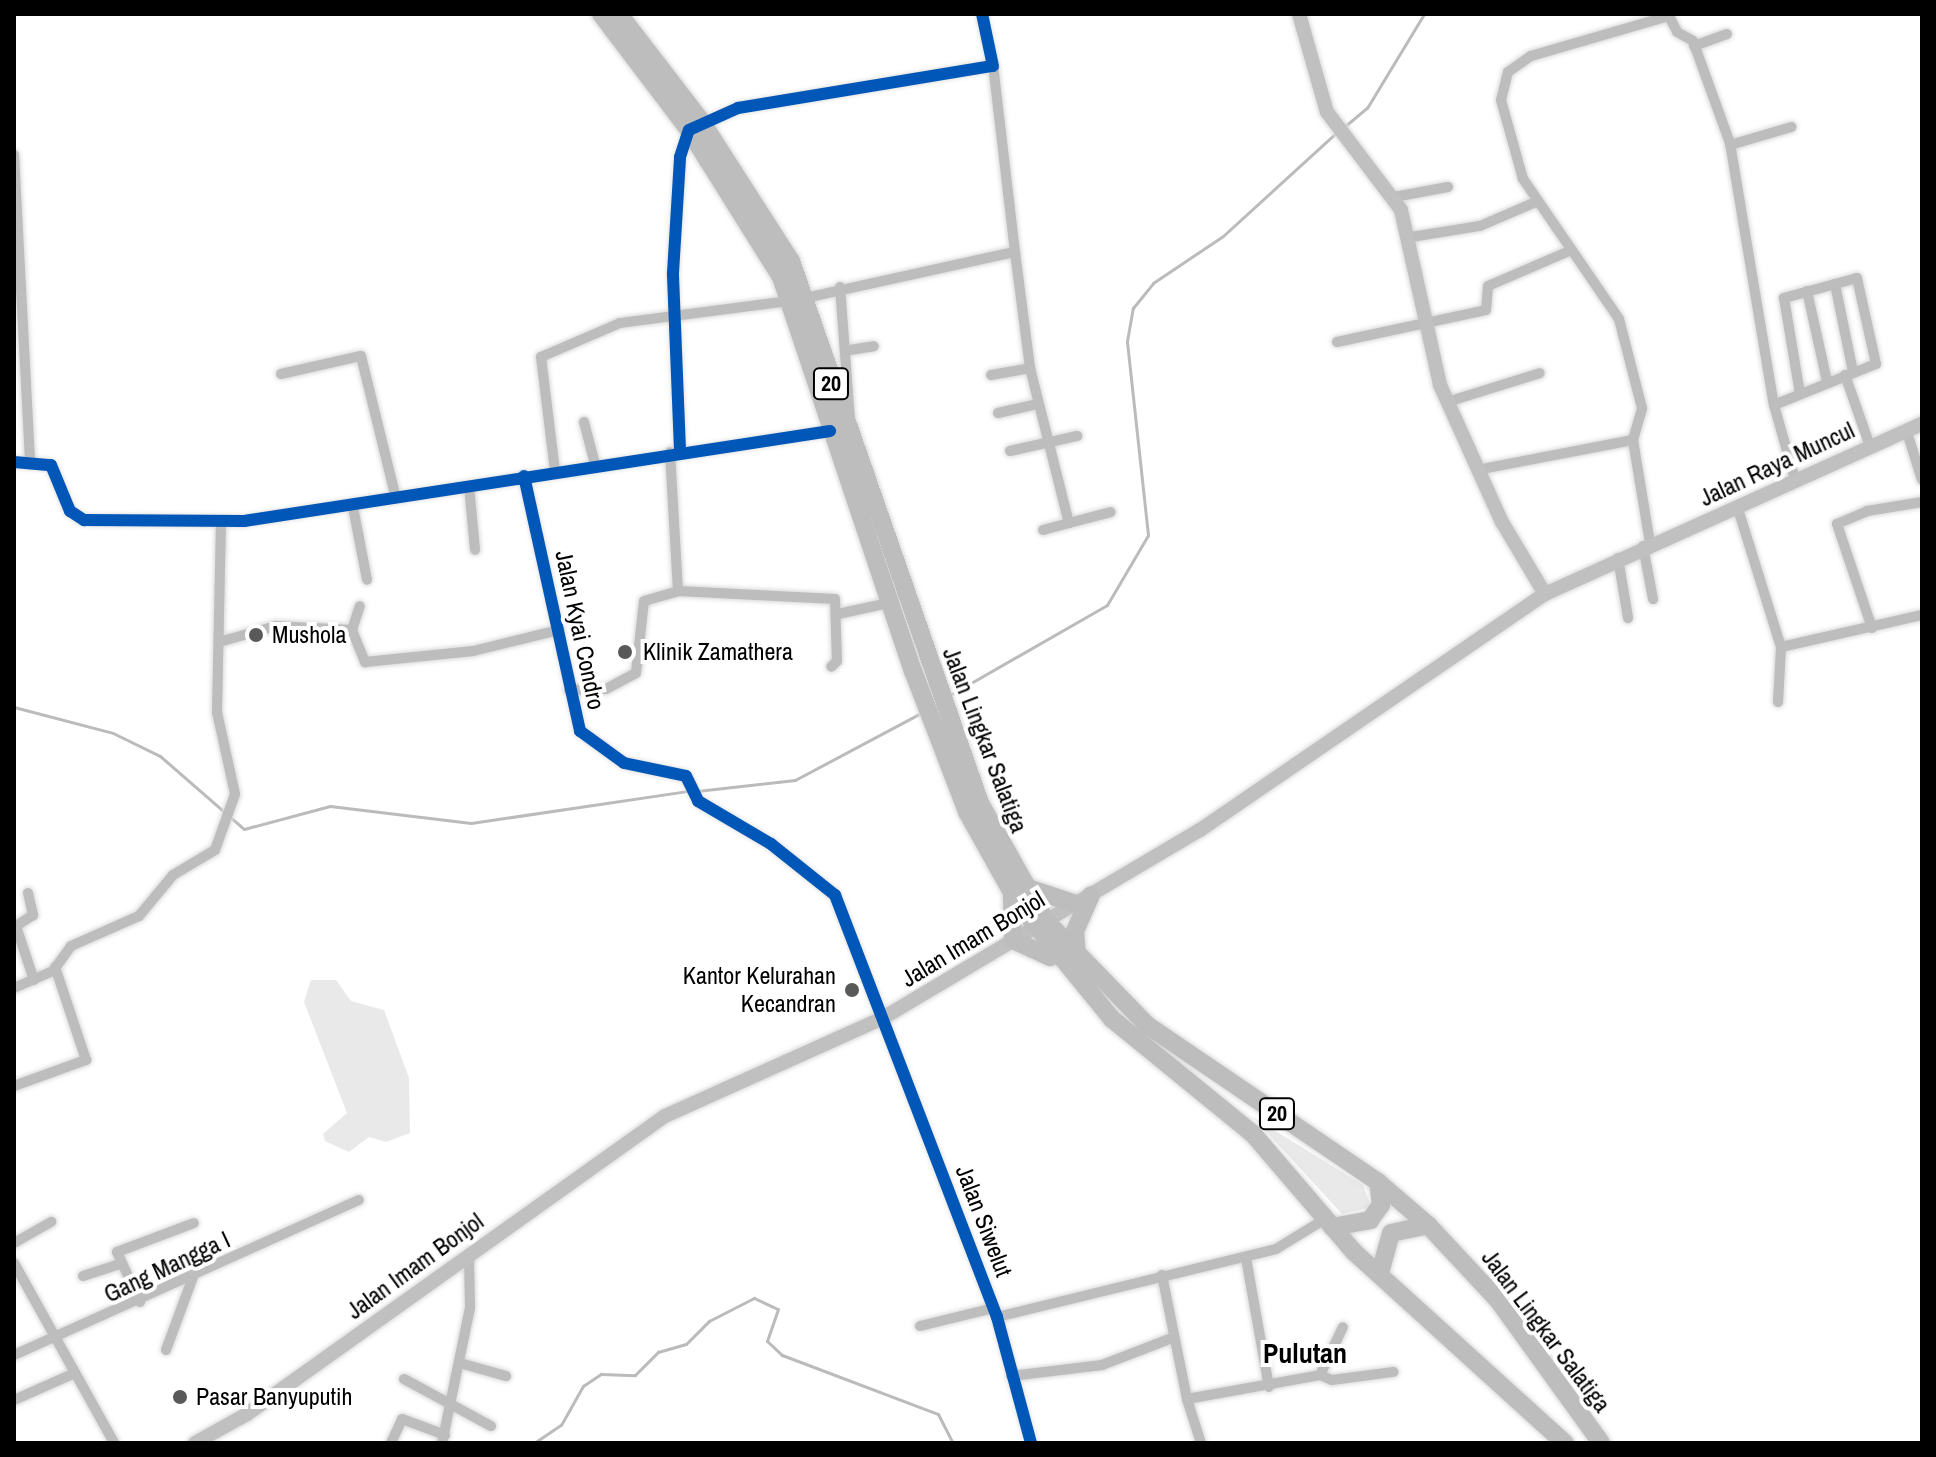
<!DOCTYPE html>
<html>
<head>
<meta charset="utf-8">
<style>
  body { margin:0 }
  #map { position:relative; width:1936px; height:1457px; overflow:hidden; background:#fff; font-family:"Archivo Narrow",sans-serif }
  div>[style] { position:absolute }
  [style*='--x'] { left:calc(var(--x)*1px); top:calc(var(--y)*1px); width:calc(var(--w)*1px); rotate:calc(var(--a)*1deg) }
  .green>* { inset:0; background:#e9e9e9 }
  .stream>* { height:3px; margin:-1.5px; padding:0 1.5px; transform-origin:1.5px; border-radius:1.5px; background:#bbb }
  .roads { filter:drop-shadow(0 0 2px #dbdbdb) drop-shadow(0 0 2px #dbdbdb) }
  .street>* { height:10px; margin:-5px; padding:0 5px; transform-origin:5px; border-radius:5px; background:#bdbdbd }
  .secondary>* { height:14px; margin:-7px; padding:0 7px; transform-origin:7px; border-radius:7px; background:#c0c0c0 }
  .highway>* { height:18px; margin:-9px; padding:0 9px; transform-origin:9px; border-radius:9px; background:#bdbdbd }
  .cycleway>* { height:12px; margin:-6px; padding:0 6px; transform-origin:6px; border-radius:6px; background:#0057b8 }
  .dots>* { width:22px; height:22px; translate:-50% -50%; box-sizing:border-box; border:4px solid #fff; border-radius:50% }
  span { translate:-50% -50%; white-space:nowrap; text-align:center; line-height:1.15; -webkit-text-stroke:8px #fff; paint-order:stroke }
  .shield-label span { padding:2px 6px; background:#fff; border:2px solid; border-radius:6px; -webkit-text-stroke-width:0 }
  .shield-label { font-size:22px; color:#000; font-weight:700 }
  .street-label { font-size:24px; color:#000 }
  .poi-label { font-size:24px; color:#000 }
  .left { translate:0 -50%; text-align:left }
  .right { translate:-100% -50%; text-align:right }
  .quarter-label { font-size:28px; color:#000; font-weight:700 }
  .frame { position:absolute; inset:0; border:16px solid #000; pointer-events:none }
</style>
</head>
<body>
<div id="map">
  <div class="green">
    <i style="clip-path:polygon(311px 980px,336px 980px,351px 1001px,384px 1010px,409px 1078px,410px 1133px,386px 1142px,369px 1137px,349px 1152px,325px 1141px,323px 1134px,347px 1113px,304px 1002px)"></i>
    <i style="clip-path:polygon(1253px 1117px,1363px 1185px,1371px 1207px,1342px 1214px)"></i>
  </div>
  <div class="stream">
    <i style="--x:1344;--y:127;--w:30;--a:-40"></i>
    <i style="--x:1367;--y:108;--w:110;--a:-58.8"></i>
    <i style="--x:950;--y:695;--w:181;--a:-29.8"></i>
    <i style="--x:1107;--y:605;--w:81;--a:-59.6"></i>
    <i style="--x:1148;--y:535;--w:195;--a:-96.2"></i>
    <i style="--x:1127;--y:341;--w:34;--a:-80"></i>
    <i style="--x:1133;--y:308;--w:32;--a:-51"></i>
    <i style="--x:1153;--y:283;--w:84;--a:-33.9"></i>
    <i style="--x:1223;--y:236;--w:156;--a:-42.4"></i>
    <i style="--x:14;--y:707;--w:102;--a:14.7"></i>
    <i style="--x:113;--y:733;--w:52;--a:26.1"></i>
    <i style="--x:160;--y:756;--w:111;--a:41"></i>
    <i style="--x:244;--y:829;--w:89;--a:-15"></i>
    <i style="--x:330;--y:806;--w:142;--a:6.9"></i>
    <i style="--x:471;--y:823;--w:220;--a:-8.4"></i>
    <i style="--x:697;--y:791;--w:99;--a:-6.4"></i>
    <i style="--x:795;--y:780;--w:145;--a:-28"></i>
    <i style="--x:534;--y:1443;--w:32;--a:-34"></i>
    <i style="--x:561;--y:1425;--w:45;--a:-60.6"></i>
    <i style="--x:583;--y:1386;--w:22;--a:-34"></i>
    <i style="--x:601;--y:1374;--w:34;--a:2"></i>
    <i style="--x:635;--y:1375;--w:33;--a:-45"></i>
    <i style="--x:658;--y:1352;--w:29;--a:-16"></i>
    <i style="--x:686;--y:1344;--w:33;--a:-45"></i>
    <i style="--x:709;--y:1321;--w:51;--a:-27.1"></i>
    <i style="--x:754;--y:1298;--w:26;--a:25"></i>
    <i style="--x:778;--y:1309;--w:34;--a:109"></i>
    <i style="--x:767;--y:1341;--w:21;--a:43"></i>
    <i style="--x:782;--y:1355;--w:167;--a:20.7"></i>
    <i style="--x:938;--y:1414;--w:33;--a:63"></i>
  </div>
  <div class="roads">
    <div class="street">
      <i style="--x:1668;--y:14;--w:20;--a:63"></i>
      <i style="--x:1677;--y:32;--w:18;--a:29"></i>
      <i style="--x:1693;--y:41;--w:109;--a:70.1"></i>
      <i style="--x:1730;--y:143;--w:266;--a:80.5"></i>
      <i style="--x:1774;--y:405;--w:77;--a:74.2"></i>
      <i style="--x:1694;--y:46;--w:35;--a:-20"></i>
      <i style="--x:1730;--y:145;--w:64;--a:-16.4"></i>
      <i style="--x:14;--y:155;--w:305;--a:87"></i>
      <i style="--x:1394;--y:197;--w:55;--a:-10.5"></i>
      <i style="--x:1411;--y:237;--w:70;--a:-9.1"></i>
      <i style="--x:1480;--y:226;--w:61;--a:-23.2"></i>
      <i style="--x:1015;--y:252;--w:117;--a:82.6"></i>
      <i style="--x:1030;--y:368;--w:160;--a:75.9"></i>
      <i style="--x:1069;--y:523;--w:43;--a:-14.7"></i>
      <i style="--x:1835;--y:284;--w:90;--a:78.4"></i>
      <i style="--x:840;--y:287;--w:133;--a:85.7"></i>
      <i style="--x:1807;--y:291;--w:92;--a:77.5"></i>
      <i style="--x:805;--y:298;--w:215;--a:-12.4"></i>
      <i style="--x:1015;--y:252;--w:187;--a:-96.7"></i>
      <i style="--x:1337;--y:342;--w:152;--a:-12.1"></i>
      <i style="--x:1486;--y:310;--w:24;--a:-85"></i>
      <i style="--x:1488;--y:286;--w:86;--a:-23.3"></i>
      <i style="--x:850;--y:350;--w:24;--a:-9"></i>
      <i style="--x:281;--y:374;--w:82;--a:-12.7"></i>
      <i style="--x:361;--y:356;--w:146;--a:76.2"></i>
      <i style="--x:991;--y:375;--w:40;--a:-10"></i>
      <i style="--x:1845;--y:375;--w:75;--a:70.6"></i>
      <i style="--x:1447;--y:402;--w:97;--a:-17.3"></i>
      <i style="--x:1774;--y:405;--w:110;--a:-21.9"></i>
      <i style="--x:1876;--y:364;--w:88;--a:-102.5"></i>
      <i style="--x:1857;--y:278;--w:76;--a:164.7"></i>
      <i style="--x:1784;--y:298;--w:97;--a:80.5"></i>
      <i style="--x:998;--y:413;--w:41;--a:-12.7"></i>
      <i style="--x:584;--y:422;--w:43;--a:75.3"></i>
      <i style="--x:1906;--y:429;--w:53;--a:72.6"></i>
      <i style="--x:680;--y:450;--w:177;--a:-92.3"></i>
      <i style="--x:673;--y:273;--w:116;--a:-86.5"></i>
      <i style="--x:680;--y:157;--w:28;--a:-72"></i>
      <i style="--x:689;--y:130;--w:54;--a:-24.2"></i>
      <i style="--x:738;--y:108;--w:258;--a:-9.4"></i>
      <i style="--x:993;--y:66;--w:53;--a:-101.9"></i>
      <i style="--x:1010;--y:451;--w:69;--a:-12.6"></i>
      <i style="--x:14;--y:462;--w:37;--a:5"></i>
      <i style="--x:51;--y:465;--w:50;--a:67.6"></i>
      <i style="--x:70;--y:511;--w:17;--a:33"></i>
      <i style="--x:84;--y:520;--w:160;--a:0.4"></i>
      <i style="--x:244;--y:521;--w:593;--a:-8.73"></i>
      <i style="--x:1477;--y:470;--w:159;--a:-10.9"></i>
      <i style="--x:555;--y:471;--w:115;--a:-97"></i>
      <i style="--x:541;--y:357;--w:86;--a:-23.3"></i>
      <i style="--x:620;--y:323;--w:171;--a:-7.4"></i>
      <i style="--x:524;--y:476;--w:261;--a:77.6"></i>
      <i style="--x:580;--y:731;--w:54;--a:36"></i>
      <i style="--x:624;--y:763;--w:63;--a:11.8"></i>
      <i style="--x:686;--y:776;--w:28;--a:64"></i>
      <i style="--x:698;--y:801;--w:85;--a:30.5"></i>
      <i style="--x:771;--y:844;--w:82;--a:38.6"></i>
      <i style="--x:835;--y:895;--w:452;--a:69"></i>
      <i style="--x:997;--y:1317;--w:131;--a:74.9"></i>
      <i style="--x:469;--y:486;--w:64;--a:84.6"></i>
      <i style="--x:353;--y:507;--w:74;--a:79.1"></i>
      <i style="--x:1738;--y:509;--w:145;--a:72.7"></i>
      <i style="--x:1781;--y:647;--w:55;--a:93.1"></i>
      <i style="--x:1043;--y:530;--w:27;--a:-15"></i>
      <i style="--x:1650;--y:543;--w:104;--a:-99.4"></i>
      <i style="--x:1633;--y:440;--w:33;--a:-74"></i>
      <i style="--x:1642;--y:408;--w:92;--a:-104.5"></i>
      <i style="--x:1619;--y:319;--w:170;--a:-124.4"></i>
      <i style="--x:1523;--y:179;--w:82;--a:-105.6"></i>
      <i style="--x:1501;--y:100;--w:29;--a:-76"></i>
      <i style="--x:1508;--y:72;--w:28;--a:-35"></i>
      <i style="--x:1531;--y:56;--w:144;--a:-16.2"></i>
      <i style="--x:1643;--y:546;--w:54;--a:79.3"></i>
      <i style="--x:1618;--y:558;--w:61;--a:80.5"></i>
      <i style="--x:678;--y:591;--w:157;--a:2.9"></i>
      <i style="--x:835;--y:599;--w:62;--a:88.2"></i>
      <i style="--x:837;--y:661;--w:8;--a:135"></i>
      <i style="--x:838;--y:614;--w:51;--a:-12.4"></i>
      <i style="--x:1872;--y:628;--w:110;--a:-108.6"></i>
      <i style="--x:1837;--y:524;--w:33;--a:-23"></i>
      <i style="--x:1867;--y:511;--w:56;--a:-9.3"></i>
      <i style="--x:352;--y:630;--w:25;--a:-72"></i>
      <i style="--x:219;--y:642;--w:59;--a:-15.7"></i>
      <i style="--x:276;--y:626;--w:76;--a:3"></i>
      <i style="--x:352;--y:630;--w:35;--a:68"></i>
      <i style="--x:365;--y:662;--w:109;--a:-5.8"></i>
      <i style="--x:473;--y:651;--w:89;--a:-13.7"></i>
      <i style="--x:1781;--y:647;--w:145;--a:-12.8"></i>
      <i style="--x:569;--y:690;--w:37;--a:-2"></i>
      <i style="--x:606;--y:689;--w:34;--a:-28"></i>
      <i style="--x:636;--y:673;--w:72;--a:-83.7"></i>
      <i style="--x:644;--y:601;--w:35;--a:-16"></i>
      <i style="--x:678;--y:591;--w:139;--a:-93.3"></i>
      <i style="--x:28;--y:893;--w:23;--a:77"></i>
      <i style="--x:33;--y:915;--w:20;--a:147"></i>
      <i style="--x:16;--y:926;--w:57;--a:71.6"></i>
      <i style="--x:14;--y:988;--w:43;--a:-23.6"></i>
      <i style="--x:53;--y:971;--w:31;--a:-54"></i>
      <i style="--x:71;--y:946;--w:74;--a:-23.8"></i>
      <i style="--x:139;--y:916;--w:53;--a:-50.3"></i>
      <i style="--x:173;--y:875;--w:49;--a:-30.8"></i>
      <i style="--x:215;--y:850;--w:59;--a:-70.3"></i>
      <i style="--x:235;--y:794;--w:84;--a:-102.4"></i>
      <i style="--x:217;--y:712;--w:190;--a:-88.8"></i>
      <i style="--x:14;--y:1086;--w:77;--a:-19.9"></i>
      <i style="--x:86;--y:1060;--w:98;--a:-108.4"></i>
      <i style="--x:14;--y:1243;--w:43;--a:-29.6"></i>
      <i style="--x:1246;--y:1258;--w:131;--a:79.9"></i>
      <i style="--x:14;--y:1263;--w:206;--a:60.9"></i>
      <i style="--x:1162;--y:1275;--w:126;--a:78.6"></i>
      <i style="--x:83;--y:1276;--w:38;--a:-18"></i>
      <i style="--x:140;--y:1302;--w:55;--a:-114.7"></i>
      <i style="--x:117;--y:1252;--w:82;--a:-20.6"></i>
      <i style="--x:997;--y:1317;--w:287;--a:-13.7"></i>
      <i style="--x:1276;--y:1249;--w:57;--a:-31.5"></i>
      <i style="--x:920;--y:1326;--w:76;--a:-13.7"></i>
      <i style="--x:166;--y:1350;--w:78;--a:-69.7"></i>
      <i style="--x:14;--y:1355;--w:378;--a:-24.2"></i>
      <i style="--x:460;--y:1363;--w:48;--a:15.8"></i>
      <i style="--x:1320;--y:1375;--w:53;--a:-64.4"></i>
      <i style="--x:1011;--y:1376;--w:92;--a:-6.9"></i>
      <i style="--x:1102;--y:1365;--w:75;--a:-21.1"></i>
      <i style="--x:404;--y:1379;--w:99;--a:28.4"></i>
      <i style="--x:14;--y:1400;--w:67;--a:-23.9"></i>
      <i style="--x:391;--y:1443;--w:26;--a:-65"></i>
      <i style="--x:402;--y:1419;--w:46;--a:20.4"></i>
      <i style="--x:442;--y:1443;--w:138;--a:-78.3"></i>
      <i style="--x:470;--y:1308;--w:54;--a:-91.1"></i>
      <i style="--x:1201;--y:1443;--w:46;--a:-107.7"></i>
      <i style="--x:1187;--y:1399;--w:135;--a:-10.2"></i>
      <i style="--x:1320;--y:1375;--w:13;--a:23"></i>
      <i style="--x:1332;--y:1380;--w:62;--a:-7.5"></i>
    </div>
    <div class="secondary">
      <i style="--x:1299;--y:14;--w:102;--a:74.1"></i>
      <i style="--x:1327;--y:112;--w:123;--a:52.9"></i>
      <i style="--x:1401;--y:210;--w:179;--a:77.4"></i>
      <i style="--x:1440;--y:385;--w:150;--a:65.7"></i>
      <i style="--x:1502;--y:522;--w:84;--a:59.2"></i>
      <i style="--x:195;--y:1443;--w:60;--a:-29.1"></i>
      <i style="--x:247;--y:1414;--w:513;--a:-35.49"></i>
      <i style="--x:665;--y:1116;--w:239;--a:-24.2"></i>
      <i style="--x:883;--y:1018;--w:190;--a:-30.8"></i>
      <i style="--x:1046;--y:921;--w:179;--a:-30.6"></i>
      <i style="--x:1200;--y:830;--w:418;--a:-34.4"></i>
      <i style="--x:1545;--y:594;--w:414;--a:-24.3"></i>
    </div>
    <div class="highway">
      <i style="--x:601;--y:14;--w:146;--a:52.8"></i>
      <i style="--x:689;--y:130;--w:173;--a:58"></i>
      <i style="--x:781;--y:277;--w:416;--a:71.5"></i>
      <i style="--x:913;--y:671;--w:151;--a:69"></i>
      <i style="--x:967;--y:812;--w:107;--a:60.8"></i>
      <i style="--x:1019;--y:905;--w:147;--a:50.8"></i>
      <i style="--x:1112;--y:1019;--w:182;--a:39.2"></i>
      <i style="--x:1253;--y:1134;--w:155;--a:49.4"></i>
      <i style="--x:1354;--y:1252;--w:285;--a:42.2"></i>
      <i style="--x:619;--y:14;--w:135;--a:52.5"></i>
      <i style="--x:701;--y:121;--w:166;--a:57.3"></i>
      <i style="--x:791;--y:261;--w:574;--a:70.78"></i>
      <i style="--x:980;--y:803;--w:135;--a:60.8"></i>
      <i style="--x:1046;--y:921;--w:145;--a:45.8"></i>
      <i style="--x:1147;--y:1025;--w:279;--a:34.2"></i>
      <i style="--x:1378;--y:1182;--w:66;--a:40.7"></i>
      <i style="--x:1428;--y:1225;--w:103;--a:47"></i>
      <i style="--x:1498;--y:1300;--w:176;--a:54.2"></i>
      <i style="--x:1025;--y:887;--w:54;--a:18.4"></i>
      <i style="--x:1012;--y:896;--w:44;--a:88.7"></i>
      <i style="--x:1013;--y:940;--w:41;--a:24.7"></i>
      <i style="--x:1077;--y:958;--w:27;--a:-94"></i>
      <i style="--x:1075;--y:931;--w:39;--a:-66"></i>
      <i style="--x:1332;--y:1227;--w:39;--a:-10"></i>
      <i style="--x:1370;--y:1220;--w:19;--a:-54"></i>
      <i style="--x:1381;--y:1205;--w:23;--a:-97"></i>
      <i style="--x:1380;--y:1273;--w:41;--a:-74.6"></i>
      <i style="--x:1391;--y:1233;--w:38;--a:-12"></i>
    </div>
  </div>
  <div class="cycleway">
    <i style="--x:680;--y:450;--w:177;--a:-92.3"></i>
    <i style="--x:673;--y:273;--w:116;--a:-86.5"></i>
    <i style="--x:680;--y:157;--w:28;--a:-72"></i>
    <i style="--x:689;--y:130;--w:54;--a:-24.2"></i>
    <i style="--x:738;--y:108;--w:258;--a:-9.4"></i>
    <i style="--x:993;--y:66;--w:53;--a:-101.9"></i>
    <i style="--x:14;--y:462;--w:37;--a:5"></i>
    <i style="--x:51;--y:465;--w:50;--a:67.6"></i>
    <i style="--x:70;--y:511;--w:17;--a:33"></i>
    <i style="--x:84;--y:520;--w:160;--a:0.4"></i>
    <i style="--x:244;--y:521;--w:593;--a:-8.73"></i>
    <i style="--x:524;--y:476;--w:261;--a:77.6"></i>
    <i style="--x:580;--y:731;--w:54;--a:36"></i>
    <i style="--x:624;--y:763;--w:63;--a:11.8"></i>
    <i style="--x:686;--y:776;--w:28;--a:64"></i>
    <i style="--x:698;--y:801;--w:85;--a:30.5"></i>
    <i style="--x:771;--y:844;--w:82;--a:38.6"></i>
    <i style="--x:835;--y:895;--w:452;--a:69"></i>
    <i style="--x:997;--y:1317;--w:131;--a:74.9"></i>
  </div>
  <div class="dots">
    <i style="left:256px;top:635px;background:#595959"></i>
    <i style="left:625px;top:652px;background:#595959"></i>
    <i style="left:852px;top:990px;background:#595959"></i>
    <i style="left:180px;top:1397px;background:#595959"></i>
  </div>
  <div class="shield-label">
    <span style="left:831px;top:384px">20</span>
    <span style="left:1277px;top:1114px">20</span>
  </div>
  <div class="street-label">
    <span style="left:1777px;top:464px;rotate:-25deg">Jalan Raya Muncul</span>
    <span style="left:580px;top:630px;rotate:78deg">Jalan Kyai Condro</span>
    <span style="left:985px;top:740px;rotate:69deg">Jalan Lingkar Salatiga</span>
    <span style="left:973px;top:939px;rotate:-31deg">Jalan Imam Bonjol</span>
    <span style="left:984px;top:1221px;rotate:69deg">Jalan Siwelut</span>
    <span style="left:415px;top:1266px;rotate:-36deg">Jalan Imam Bonjol</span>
    <span style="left:167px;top:1267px;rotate:-25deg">Gang Mangga I</span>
    <span style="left:1546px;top:1331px;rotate:53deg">Jalan Lingkar Salatiga</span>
  </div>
  <div class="poi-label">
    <span class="left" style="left:272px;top:635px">Mushola</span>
    <span class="left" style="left:643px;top:652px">Klinik Zamathera</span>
    <span class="right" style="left:836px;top:990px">Kantor Kelurahan<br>Kecandran</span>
    <span class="left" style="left:196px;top:1397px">Pasar Banyuputih</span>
  </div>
  <div class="quarter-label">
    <span style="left:1305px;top:1353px">Pulutan</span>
  </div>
  <div class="frame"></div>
</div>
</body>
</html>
